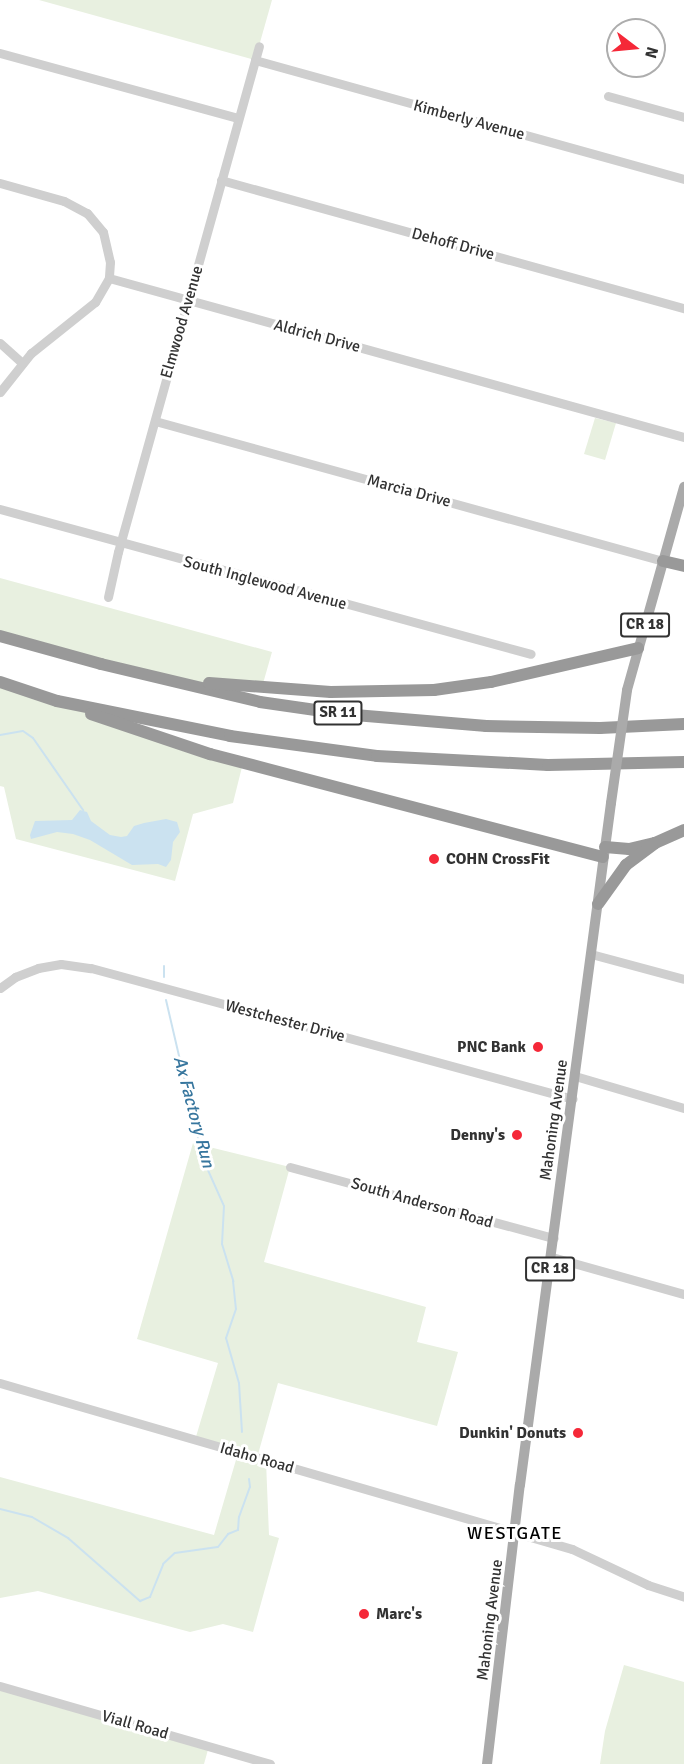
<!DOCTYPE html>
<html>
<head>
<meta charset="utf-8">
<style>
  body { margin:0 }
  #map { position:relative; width:684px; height:1764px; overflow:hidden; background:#fff; font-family:Signika,sans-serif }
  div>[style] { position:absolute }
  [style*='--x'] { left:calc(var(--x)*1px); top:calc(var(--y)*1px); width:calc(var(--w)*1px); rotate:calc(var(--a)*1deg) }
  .green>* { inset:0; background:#e8f0e0 }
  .water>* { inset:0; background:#cbe2f0 }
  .stream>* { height:2px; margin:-1px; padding:0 1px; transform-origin:1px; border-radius:1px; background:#cbe2f0 }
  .minor>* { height:9px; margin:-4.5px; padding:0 4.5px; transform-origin:4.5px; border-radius:4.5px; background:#cfcfcf }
  .major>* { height:10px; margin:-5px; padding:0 5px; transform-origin:5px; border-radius:5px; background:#aaa }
  .highway>* { height:12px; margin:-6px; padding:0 6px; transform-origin:6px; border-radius:6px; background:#999 }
  .major-bridge>* { height:10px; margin:-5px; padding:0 5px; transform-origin:5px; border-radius:5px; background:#aaa }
  .dots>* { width:16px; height:16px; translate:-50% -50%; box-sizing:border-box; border:3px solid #fff; border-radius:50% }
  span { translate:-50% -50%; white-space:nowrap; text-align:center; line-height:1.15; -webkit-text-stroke:6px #fff; paint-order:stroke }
  .shield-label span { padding:2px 4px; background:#fff; border:2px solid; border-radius:4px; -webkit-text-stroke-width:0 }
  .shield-label { font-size:15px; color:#323232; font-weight:700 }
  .street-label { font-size:16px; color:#323232 }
  .poi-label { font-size:16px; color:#323232; font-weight:700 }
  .left { translate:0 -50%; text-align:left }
  .right { translate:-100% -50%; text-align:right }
  .water-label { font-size:18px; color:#37769e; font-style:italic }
  .neighbourhood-label { font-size:18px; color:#000; letter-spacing:1.5px }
  .north { position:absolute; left:606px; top:18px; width:60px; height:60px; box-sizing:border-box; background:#fff; border:2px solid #adadad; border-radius:50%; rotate:106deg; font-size:16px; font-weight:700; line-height:24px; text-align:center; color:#323232 }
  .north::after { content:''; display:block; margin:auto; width:21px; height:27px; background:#f52838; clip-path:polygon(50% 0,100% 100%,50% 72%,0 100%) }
</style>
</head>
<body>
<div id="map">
  <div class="green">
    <i style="clip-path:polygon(39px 0,272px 0,255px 60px)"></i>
    <i style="clip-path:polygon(595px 418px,616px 423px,605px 460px,584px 454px)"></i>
    <i style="clip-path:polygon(0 578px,272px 652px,262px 687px,174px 681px,0 636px)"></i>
    <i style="clip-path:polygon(0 682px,243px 763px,233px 803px,193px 814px,175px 881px,16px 839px,4px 787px,0 786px)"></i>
    <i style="clip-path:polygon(193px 1143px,290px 1167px,264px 1262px,426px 1307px,417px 1342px,458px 1352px,437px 1426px,278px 1383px,257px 1458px,266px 1461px,269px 1535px,279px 1538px,253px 1632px,223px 1624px,190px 1632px,38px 1591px,0 1598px,0 1477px,214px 1535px,238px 1453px,195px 1440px,218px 1363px,137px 1339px)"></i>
    <i style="clip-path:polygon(624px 1665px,684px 1682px,684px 1764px,600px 1764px,605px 1731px)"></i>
    <i style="clip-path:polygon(0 1686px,209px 1746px,204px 1764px,0 1764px)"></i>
  </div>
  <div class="water">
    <i style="clip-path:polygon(80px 810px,87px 812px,91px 821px,110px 835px,121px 837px,127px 836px,134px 826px,144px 823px,166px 819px,177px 822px,180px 832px,173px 842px,171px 860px,166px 867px,158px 864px,132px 865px,90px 840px,73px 834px,57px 832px,31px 839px,30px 835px,35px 821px,72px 820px)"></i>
  </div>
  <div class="stream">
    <i style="--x:0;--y:735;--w:23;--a:-10"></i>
    <i style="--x:23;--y:731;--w:12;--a:35"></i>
    <i style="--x:33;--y:738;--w:88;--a:55.2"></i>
    <i style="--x:164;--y:977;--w:11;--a:-90"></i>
    <i style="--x:166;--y:1000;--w:163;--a:76.9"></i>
    <i style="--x:203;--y:1159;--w:51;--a:65.9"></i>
    <i style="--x:224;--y:1206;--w:38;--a:93"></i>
    <i style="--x:222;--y:1244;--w:39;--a:73"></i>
    <i style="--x:233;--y:1281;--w:28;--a:84"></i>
    <i style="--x:236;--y:1309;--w:31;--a:109"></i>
    <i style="--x:226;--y:1338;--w:47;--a:73.9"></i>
    <i style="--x:239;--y:1383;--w:49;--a:86.5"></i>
    <i style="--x:0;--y:1509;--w:33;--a:14"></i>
    <i style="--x:32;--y:1517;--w:42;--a:30.3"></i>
    <i style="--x:68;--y:1538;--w:96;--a:41.2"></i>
    <i style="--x:140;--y:1601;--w:11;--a:-22"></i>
    <i style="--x:150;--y:1597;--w:35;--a:-68"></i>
    <i style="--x:163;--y:1564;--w:16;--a:-43"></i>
    <i style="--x:175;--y:1553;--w:43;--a:-7.9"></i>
    <i style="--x:218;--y:1547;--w:16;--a:-52"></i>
    <i style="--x:228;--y:1534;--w:11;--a:-22"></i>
    <i style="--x:238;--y:1530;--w:13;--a:-86"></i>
    <i style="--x:239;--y:1517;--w:32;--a:-70"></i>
    <i style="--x:250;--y:1487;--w:8;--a:-97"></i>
  </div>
  <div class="minor">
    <i style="--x:0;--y:53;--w:247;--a:15.3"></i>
    <i style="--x:255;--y:60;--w:445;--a:15.5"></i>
    <i style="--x:608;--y:96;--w:79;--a:15.4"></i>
    <i style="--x:221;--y:180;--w:480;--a:15.5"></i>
    <i style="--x:0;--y:183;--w:66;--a:15.7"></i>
    <i style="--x:64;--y:201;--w:26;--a:28"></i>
    <i style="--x:87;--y:213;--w:25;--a:50"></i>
    <i style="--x:103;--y:232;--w:31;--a:77"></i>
    <i style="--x:110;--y:262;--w:16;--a:94"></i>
    <i style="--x:109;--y:278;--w:28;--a:120"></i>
    <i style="--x:95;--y:302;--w:82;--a:141.4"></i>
    <i style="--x:31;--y:353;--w:50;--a:128.5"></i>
    <i style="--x:109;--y:278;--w:597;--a:15.46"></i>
    <i style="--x:0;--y:343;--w:30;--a:42"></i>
    <i style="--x:155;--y:421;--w:527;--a:15.41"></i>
    <i style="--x:0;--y:509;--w:550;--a:15.27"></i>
    <i style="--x:108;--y:597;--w:46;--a:-77.5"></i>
    <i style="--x:118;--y:552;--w:525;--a:-74.43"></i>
    <i style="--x:591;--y:954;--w:96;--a:15"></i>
    <i style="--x:0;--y:988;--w:19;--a:-36"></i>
    <i style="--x:15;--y:977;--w:25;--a:-21"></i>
    <i style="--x:38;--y:968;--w:23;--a:-10"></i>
    <i style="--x:61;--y:964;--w:30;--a:8"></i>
    <i style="--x:91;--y:968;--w:499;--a:15.2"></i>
    <i style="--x:575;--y:1076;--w:114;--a:16.4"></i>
    <i style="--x:290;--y:1167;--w:273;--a:15.1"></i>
    <i style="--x:552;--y:1257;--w:137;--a:15.7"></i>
    <i style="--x:0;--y:1383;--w:596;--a:16.18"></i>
    <i style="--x:572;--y:1549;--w:84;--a:25.3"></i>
    <i style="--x:648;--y:1585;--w:38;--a:18"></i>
    <i style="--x:0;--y:1686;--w:281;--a:16.1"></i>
  </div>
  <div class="major">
    <i style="--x:627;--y:690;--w:211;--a:-74.3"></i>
    <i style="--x:487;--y:1764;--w:281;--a:-83.3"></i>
    <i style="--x:520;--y:1485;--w:688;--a:-82.4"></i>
  </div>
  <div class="highway">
    <i style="--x:663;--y:561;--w:22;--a:13"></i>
    <i style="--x:0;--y:636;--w:105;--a:15.5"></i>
    <i style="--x:101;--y:664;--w:163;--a:13.4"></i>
    <i style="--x:260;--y:702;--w:84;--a:8.2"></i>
    <i style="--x:343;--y:714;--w:144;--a:4.8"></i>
    <i style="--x:486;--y:726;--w:114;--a:1"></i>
    <i style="--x:600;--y:728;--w:84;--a:-2.7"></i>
    <i style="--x:0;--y:682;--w:60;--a:18.4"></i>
    <i style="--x:57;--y:701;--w:177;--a:11.4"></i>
    <i style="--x:230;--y:736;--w:148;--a:7.7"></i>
    <i style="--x:377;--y:756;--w:171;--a:3"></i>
    <i style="--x:548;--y:765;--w:136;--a:-1.3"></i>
    <i style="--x:209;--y:683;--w:122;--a:4.2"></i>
    <i style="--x:331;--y:692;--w:103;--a:-1.1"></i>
    <i style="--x:434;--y:690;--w:58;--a:-8"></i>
    <i style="--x:491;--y:682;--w:151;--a:-13"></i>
    <i style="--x:91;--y:714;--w:126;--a:18.6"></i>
    <i style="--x:210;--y:754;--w:406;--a:14.7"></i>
    <i style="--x:605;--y:847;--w:24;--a:5"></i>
    <i style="--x:629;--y:849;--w:27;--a:-13"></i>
    <i style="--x:655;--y:843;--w:32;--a:-24"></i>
    <i style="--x:598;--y:904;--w:48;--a:-54.3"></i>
    <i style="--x:626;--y:865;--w:36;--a:-37"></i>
  </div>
  <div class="major-bridge">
    <i style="--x:611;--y:803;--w:114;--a:-81.9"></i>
  </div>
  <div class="dots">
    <i style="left:434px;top:859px;background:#f52838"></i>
    <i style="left:538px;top:1047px;background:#f52838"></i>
    <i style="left:517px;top:1135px;background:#f52838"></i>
    <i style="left:578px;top:1433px;background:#f52838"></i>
    <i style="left:364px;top:1614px;background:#f52838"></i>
  </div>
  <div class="shield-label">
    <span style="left:645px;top:625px">CR 18</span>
    <span style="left:338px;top:713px">SR 11</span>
    <span style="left:550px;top:1269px">CR 18</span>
  </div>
  <div class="street-label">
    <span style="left:469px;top:120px;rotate:15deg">Kimberly Avenue</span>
    <span style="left:453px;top:244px;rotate:15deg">Dehoff Drive</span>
    <span style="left:182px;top:322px;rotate:-74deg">Elmwood Avenue</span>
    <span style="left:317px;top:336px;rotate:15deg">Aldrich Drive</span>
    <span style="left:409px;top:491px;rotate:15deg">Marcia Drive</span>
    <span style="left:265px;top:583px;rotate:15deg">South Inglewood Avenue</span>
    <span style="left:285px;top:1021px;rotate:15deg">Westchester Drive</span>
    <span style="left:554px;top:1120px;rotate:-82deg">Mahoning Avenue</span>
    <span style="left:422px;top:1203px;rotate:16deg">South Anderson Road</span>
    <span style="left:257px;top:1458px;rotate:16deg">Idaho Road</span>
    <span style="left:490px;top:1620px;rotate:-83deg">Mahoning Avenue</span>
    <span style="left:135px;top:1725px;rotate:16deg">Viall Road</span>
  </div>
  <div class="poi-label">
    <span class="left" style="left:446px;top:859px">COHN CrossFit</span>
    <span class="right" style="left:526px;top:1047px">PNC Bank</span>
    <span class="right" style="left:505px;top:1135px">Denny's</span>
    <span class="right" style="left:566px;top:1433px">Dunkin' Donuts</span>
    <span class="left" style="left:376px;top:1614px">Marc's</span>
  </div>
  <div class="water-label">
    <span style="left:194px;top:1112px;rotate:75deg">Ax Factory Run</span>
  </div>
  <div class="neighbourhood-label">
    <span style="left:515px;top:1533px">WESTGATE</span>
  </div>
  <div class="north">N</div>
</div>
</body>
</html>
